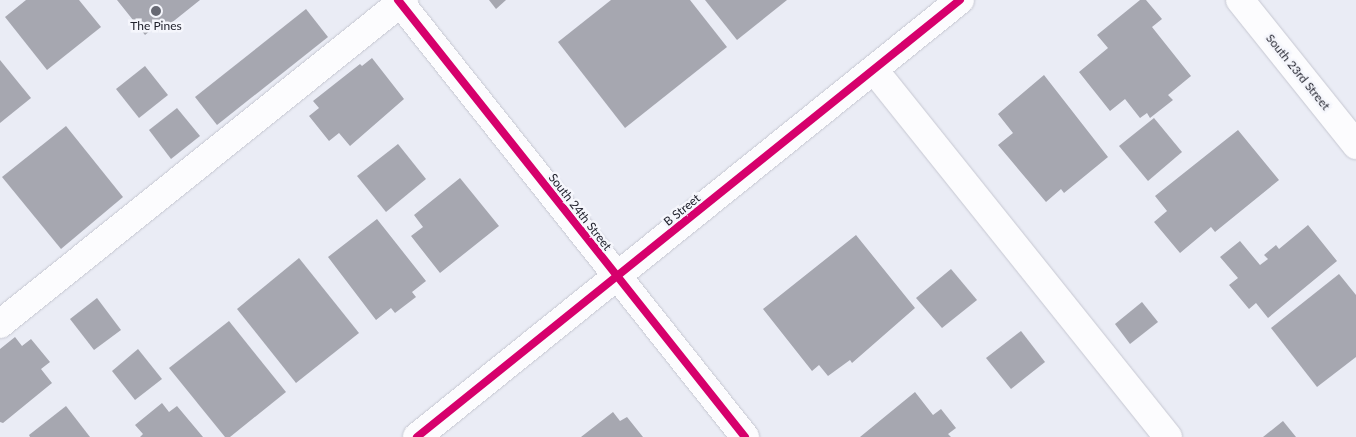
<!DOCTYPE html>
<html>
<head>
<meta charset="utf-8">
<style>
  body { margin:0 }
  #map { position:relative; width:1356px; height:437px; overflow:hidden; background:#eaecf5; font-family:Lato,sans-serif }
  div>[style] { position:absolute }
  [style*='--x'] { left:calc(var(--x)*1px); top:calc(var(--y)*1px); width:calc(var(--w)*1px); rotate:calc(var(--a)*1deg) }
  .building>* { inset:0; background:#a6a7b0 }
  .roads { filter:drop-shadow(0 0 1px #c6c7d1) drop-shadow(0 0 1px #c6c7d1) }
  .minor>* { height:28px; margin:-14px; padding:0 14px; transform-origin:14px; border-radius:14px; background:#fcfcfe }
  .cycleway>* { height:8px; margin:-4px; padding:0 4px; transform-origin:4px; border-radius:4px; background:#d6006c }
  .dots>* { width:14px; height:14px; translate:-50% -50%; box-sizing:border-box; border:2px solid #f5f6fc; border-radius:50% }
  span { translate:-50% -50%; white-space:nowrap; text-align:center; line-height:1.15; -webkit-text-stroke:5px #f5f6fc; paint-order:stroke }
  .poi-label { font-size:12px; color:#21222d }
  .street-label { font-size:12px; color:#21222d }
</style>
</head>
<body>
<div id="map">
  <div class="building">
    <i style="clip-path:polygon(26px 0,79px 0,101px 27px,47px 70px,5px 17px)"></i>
    <i style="clip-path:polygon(117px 0,200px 0,165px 28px,161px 22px,145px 35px)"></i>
    <i style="clip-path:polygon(489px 0,506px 0,496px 9px)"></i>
    <i style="clip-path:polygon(611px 0,690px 0,727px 47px,625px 128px,558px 42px)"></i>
    <i style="clip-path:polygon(705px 0,787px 0,737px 40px)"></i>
    <i style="clip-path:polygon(1140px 0,1146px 0,1162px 19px,1152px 27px,1191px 76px,1168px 95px,1173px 100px,1150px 118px,1147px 113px,1140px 118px,1125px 99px,1110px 111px,1079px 72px,1108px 48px,1097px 35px)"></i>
    <i style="clip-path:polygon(306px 9px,328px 37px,217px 125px,195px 97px)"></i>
    <i style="clip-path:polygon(372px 58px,404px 99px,350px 146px,339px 133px,329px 141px,309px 116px,319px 108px,313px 101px,360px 64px,362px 66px)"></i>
    <i style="clip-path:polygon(0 60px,31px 98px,0 123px)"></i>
    <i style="clip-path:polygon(145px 66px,168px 95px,139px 118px,116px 89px)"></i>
    <i style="clip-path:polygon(1044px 75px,1108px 157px,1064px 193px,1061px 189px,1046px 202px,998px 145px,1013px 133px,998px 114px)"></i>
    <i style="clip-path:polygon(177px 108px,200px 136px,171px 159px,149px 130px)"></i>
    <i style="clip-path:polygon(1154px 118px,1182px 152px,1148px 181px,1119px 146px)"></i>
    <i style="clip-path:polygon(66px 126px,123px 197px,61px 249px,2px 177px)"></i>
    <i style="clip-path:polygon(1238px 130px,1279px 180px,1215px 232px,1211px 227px,1180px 253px,1154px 222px,1167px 211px,1155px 196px)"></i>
    <i style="clip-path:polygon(398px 144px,426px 179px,386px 212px,357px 176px)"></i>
    <i style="clip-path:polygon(460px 178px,499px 226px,440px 273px,411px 236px,423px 227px,414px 215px)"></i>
    <i style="clip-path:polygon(377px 219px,426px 281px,412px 292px,416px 297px,395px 313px,391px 308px,376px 320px,328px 257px)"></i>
    <i style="clip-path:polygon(1308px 225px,1337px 261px,1268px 318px,1256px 303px,1249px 309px,1229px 285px,1238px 278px,1220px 257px,1240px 241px,1260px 265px,1268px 259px,1264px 255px,1276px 245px,1279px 249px)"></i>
    <i style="clip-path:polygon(856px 235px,915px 308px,852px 363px,850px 360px,828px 376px,819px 365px,812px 371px,763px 309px)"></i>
    <i style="clip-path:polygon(299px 258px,359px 333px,296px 383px,237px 309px)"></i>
    <i style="clip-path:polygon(951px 269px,977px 300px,942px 328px,916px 298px)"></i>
    <i style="clip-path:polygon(1339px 274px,1356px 295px,1356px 357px,1317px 387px,1271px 328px)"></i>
    <i style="clip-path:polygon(97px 298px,121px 330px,94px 350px,70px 319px)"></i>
    <i style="clip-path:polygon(1142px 302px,1158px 322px,1130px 344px,1115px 324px)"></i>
    <i style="clip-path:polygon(229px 321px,286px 392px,230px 437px,225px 437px,169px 368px)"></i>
    <i style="clip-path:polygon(1021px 331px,1045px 362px,1011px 389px,986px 358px)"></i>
    <i style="clip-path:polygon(15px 337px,22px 346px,31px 339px,50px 362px,41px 369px,52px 383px,3px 423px,0 422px,0 349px)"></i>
    <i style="clip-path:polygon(138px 349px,162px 379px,135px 400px,112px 371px)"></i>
    <i style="clip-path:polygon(915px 392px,933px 415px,941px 409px,956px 428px,948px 434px,951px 437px,860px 437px)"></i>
    <i style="clip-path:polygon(162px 403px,169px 412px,177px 406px,203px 437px,140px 437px,143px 434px,135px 425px)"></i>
    <i style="clip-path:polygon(66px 406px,90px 437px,30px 437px,29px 435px)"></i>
    <i style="clip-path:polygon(613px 412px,620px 421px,627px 417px,643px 437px,581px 437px)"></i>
    <i style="clip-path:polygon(1283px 421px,1296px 437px,1263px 437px)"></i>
  </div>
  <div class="roads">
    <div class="minor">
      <i style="--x:398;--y:0;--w:558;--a:51.55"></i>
      <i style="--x:1240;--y:0;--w:186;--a:51.3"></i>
      <i style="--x:874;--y:70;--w:470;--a:51.3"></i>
      <i style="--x:0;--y:324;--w:518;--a:-38.73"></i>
      <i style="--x:417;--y:437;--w:697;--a:-38.83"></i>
    </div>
  </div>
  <div class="cycleway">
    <i style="--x:398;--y:0;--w:558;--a:51.55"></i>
    <i style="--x:417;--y:437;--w:697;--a:-38.83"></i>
  </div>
  <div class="dots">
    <i style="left:156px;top:11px;background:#676973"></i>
  </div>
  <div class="poi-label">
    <span style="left:156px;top:26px">The Pines</span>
  </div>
  <div class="street-label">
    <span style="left:1298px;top:72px;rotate:51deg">South 23rd Street</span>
    <span style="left:682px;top:210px;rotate:-39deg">B Street</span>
    <span style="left:580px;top:212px;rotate:52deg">South 24th Street</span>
  </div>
</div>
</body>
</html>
